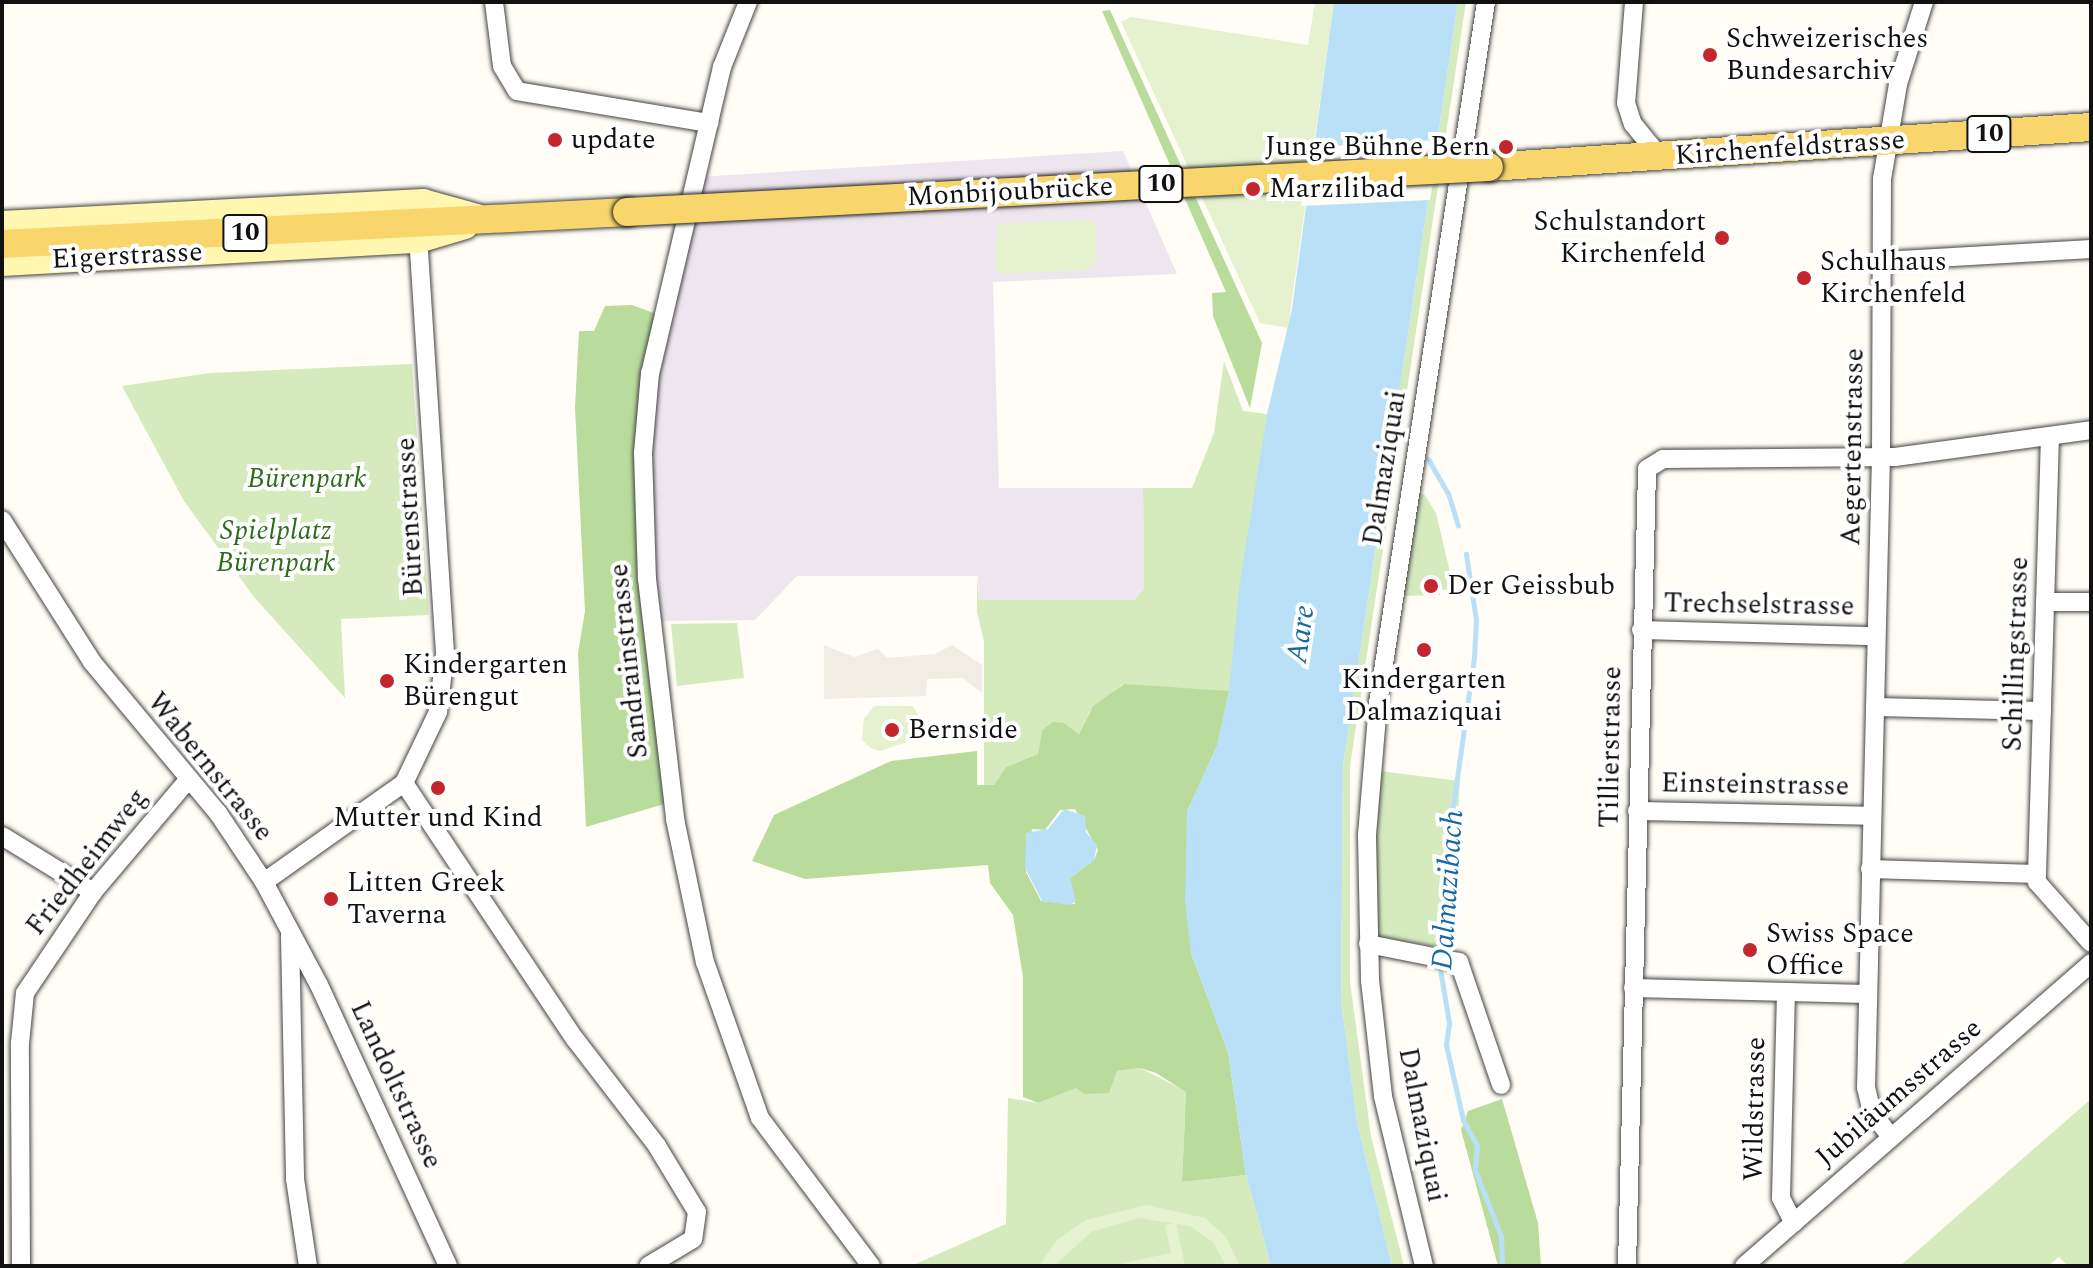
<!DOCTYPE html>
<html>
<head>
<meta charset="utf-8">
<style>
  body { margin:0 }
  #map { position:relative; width:2093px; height:1268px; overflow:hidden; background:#fffdf5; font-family:Spectral,serif }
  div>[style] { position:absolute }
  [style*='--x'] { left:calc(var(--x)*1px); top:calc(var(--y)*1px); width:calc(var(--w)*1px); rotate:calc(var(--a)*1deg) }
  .industrial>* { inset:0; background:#eee6ef }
  .green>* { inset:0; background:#d5ebbd }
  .forest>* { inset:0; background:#b9dc9c }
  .pitch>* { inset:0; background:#e6f2cf }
  .plaza>* { inset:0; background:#f1ede2 }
  .water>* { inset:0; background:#b9e0f7 }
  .pier>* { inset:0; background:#fffdf5 }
  .stream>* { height:5px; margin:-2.5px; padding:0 2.5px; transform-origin:2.5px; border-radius:2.5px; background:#b9e0f7 }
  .roads { filter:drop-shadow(0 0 2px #444) drop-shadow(0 0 2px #444) }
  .street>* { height:18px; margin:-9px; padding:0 9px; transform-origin:9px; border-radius:9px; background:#fff }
  .secondary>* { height:26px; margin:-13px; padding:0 13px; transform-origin:13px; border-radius:13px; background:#fff6b0 }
  .primary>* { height:28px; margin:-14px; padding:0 14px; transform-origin:14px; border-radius:14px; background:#f9d66b }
  .bridges { filter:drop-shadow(0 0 2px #222) drop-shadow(0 0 2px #222) }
  .primary-bridge>* { height:28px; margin:-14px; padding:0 14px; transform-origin:14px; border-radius:14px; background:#f9d66b }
  .dots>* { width:22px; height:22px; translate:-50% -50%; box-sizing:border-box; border:4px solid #fff; border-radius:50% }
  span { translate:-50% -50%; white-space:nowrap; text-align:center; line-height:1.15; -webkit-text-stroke:8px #fff; paint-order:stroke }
  .shield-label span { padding:2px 6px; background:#fff; border:2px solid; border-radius:6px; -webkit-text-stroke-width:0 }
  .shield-label { font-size:26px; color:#111; font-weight:700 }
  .poi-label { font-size:28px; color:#111 }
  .left { translate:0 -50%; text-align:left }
  .right { translate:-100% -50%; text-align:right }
  .street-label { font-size:28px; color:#111 }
  .park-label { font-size:28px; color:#2f6b1f; font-style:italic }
  .water-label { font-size:30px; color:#1768a6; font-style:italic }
  .frame { position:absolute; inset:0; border:4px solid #111; pointer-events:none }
</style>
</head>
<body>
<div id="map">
  <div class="industrial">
    <i style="clip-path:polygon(1123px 151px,1177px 274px,993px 282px,999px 488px,1143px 488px,1144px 589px,1134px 600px,979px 600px,978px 576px,797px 576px,755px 620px,654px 621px,648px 417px,698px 177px)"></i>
  </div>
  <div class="green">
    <i style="clip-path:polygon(1458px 2px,1466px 2px,1350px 766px,1350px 982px,1371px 1136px,1404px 1266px,1392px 1266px,1357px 1122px,1341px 1000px,1343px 765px)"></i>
    <i style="clip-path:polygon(1224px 361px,1243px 411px,1267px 414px,1231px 671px,1244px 829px,1198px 691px,1123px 684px,1090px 711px,1079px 734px,1064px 723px,1042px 730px,1038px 754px,1006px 767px,994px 785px,984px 785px,984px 641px,977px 612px,977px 576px,979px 600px,1134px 600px,1144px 589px,1143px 488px,1192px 488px,1214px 433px)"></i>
    <i style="clip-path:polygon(412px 364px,429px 615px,341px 619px,345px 698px,254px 597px,184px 501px,122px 386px,210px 373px)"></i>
    <i style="clip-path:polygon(1424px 494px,1436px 513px,1454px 589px,1440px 590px,1440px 595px,1402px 596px,1418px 495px)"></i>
    <i style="clip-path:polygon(737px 623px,744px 678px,677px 686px,671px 624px)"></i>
    <i style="clip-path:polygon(1379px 771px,1460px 781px,1449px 949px,1376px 936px,1374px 834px)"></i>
    <i style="clip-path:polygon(1140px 1068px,1186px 1091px,1182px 1182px,1246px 1175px,1271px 1266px,911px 1266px,1006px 1224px,1008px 1098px,1038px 1103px,1116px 1071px)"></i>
    <i style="clip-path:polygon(2091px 1099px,2091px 1266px,2068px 1266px,2059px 1257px,2048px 1266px,1900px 1266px)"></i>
  </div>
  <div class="forest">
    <i style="clip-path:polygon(1110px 10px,1262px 343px,1250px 408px,1213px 316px,1212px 293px,1226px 292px,1102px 11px)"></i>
    <i style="clip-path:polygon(632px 305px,659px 315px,643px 418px,671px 802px,586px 827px,578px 653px,585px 611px,575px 407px,579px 331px,594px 331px,605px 306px)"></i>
    <i style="clip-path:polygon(evenodd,1124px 684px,1229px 691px,1217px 746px,1187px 812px,1191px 953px,1228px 1052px,1246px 1175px,1182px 1182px,1186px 1092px,1156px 1073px,1140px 1068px,1117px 1071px,1109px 1093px,1084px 1094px,1076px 1088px,1038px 1103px,1023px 1097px,1023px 977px,1013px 915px,990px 883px,988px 865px,805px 879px,752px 861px,774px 815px,891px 761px,977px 751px,977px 785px,994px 785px,1006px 767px,1038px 754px,1042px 730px,1053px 722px,1064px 723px,1079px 734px,1093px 706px,1124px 684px,1075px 809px,1098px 850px,1094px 860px,1070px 878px,1075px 904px,1041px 901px,1026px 872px,1032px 829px,1045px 830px,1060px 810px,1075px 809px)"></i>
    <i style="clip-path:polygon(1502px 1099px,1538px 1223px,1541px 1266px,1498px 1266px,1461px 1130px,1468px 1111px)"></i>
  </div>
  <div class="pitch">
    <i style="clip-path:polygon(1315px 2px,1334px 2px,1288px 328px,1260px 323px,1121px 22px,1131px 17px,1308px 45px)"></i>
    <i style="clip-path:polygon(1089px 219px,1095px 225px,1097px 261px,1088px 270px,1002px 274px,996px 268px,997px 224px)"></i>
    <i style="clip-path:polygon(874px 706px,913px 706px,922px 722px,919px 738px,880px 751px,871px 748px,862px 740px,864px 719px)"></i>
    <i style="clip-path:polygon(1146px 1205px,1205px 1218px,1226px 1237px,1240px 1266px,1226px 1266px,1213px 1242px,1190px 1226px,1139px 1218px,1091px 1232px,1054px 1266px,1039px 1266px,1057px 1240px,1086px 1220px)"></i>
    <i style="clip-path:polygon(1176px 1223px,1185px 1266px,1110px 1266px,1171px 1253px,1165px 1225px)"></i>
  </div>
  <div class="plaza">
    <i style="clip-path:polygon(824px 645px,854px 657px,878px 649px,887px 658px,935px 654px,952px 645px,982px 665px,982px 693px,963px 678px,927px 679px,926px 696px,824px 699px)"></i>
  </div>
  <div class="water">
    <i style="clip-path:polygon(1334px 2px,1458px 2px,1343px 765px,1341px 1000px,1357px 1122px,1392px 1266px,1271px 1266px,1246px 1175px,1228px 1052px,1191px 953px,1185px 901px,1187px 812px,1217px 746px,1229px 691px,1239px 588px,1267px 414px,1292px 309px)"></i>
    <i style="clip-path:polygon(1064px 809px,1085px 816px,1086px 832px,1097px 845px,1094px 860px,1070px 878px,1076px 901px,1070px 905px,1042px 901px,1025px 868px,1026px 833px,1048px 829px)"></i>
  </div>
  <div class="pier">
    <i style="clip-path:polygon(1440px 140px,1430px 200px,1301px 206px,1310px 147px)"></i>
  </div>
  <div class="stream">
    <i style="--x:1428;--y:459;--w:39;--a:60"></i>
    <i style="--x:1448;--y:493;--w:34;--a:73"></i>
    <i style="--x:1440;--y:953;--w:68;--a:-88.3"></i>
    <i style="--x:1442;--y:885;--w:230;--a:-82"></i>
    <i style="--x:1474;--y:657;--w:37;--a:-87"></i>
    <i style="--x:1476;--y:620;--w:67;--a:-98.6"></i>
    <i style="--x:1439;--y:963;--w:61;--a:80.5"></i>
    <i style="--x:1449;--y:1023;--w:22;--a:98"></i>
    <i style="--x:1446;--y:1045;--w:77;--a:77.2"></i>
    <i style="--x:1463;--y:1120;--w:29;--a:61"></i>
    <i style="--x:1477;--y:1145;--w:25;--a:95"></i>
    <i style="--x:1475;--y:1170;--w:71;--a:68.5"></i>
    <i style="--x:1501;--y:1236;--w:30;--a:88"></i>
  </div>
  <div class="roads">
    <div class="street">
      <i style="--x:494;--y:2;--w:64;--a:82.9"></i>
      <i style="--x:502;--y:66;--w:29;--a:59"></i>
      <i style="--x:517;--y:91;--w:195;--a:9.5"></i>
      <i style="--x:748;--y:2;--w:70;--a:111.8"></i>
      <i style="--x:722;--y:67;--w:314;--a:103.2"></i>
      <i style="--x:650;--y:373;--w:80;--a:95"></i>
      <i style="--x:643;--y:453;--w:126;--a:88.2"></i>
      <i style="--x:647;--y:579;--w:242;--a:83.3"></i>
      <i style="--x:675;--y:819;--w:146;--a:78.2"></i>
      <i style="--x:705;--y:962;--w:165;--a:70.6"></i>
      <i style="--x:760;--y:1118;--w:185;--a:53.1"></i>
      <i style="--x:1634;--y:2;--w:101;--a:94.5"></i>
      <i style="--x:1626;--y:103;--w:22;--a:72"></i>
      <i style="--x:1633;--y:124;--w:43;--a:50.7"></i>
      <i style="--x:1884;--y:261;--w:207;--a:-3.3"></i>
      <i style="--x:2050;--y:436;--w:446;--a:91.7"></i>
      <i style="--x:2037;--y:882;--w:81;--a:48.5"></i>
      <i style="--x:2;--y:520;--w:168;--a:57.6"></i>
      <i style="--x:92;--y:662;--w:197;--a:50.2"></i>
      <i style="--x:218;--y:813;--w:83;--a:56.3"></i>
      <i style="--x:264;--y:882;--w:117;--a:61.9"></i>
      <i style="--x:319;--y:985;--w:309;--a:65.3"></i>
      <i style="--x:2045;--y:602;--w:46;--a:0"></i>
      <i style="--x:1641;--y:630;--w:235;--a:1.5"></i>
      <i style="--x:1875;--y:707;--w:167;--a:1.4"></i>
      <i style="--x:404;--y:783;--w:308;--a:56.3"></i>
      <i style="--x:575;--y:1039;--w:135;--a:52.5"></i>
      <i style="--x:657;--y:1146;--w:77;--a:58.8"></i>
      <i style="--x:697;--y:1212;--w:27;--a:98"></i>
      <i style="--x:693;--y:1239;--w:52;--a:149"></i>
      <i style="--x:1637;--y:811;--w:235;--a:1.2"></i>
      <i style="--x:2;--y:836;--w:107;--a:31.6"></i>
      <i style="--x:1870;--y:869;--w:167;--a:1.7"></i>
      <i style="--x:264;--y:882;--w:171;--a:-35.3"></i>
      <i style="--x:404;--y:783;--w:79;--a:-64.4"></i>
      <i style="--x:438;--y:712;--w:59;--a:-83.2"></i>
      <i style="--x:445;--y:653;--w:414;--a:-93.7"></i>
      <i style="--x:290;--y:936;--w:243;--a:88.8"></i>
      <i style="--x:295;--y:1179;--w:88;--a:81.5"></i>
      <i style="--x:1368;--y:944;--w:93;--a:11.2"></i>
      <i style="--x:1459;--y:962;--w:130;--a:71.1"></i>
      <i style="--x:1633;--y:988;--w:234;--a:1.5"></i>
      <i style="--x:1786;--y:992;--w:206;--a:91.4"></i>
      <i style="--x:1781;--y:1198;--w:28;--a:63"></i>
      <i style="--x:1891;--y:1137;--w:31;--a:-128"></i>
      <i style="--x:1872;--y:1113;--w:26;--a:-103"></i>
      <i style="--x:1866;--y:1088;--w:631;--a:-88.64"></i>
      <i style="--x:1881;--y:457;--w:278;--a:-89.8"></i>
      <i style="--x:1882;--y:179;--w:96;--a:-80.4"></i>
      <i style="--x:1898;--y:84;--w:86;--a:-72.4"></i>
      <i style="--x:21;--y:1266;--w:223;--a:-90.3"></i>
      <i style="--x:20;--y:1043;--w:50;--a:-84.3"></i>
      <i style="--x:25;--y:993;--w:122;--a:-56"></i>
      <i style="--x:93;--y:892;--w:147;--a:-49.7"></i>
      <i style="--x:1424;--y:1266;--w:175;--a:-103.6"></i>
      <i style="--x:1383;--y:1096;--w:117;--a:-96.4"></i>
      <i style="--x:1370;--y:980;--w:145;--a:-91.2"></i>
      <i style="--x:1367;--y:835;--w:132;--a:-85.2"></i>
      <i style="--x:1378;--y:703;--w:709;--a:-81.24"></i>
      <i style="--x:1627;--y:1266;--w:797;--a:-88.56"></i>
      <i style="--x:1647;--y:469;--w:19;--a:-32"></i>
      <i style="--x:1663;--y:459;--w:232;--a:-0.5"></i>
      <i style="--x:1895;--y:457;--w:198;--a:-7.8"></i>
      <i style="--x:1744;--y:1266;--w:461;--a:-41.1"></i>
    </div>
    <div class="secondary">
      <i style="--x:2;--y:224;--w:422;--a:-3"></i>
      <i style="--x:423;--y:202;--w:56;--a:15.5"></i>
      <i style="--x:2;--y:263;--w:417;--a:-3.2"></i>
      <i style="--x:418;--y:240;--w:49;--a:-16.6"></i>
    </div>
    <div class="primary">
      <i style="--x:1489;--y:167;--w:603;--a:-3.8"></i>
      <i style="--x:2;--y:244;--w:626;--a:-2.93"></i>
    </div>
  </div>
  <div class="bridges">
    <div class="primary-bridge">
      <i style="--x:627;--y:212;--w:863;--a:-2.99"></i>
    </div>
  </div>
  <div class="dots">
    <i style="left:1710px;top:55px;background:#c4262e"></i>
    <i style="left:555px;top:140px;background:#c4262e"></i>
    <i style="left:1506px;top:147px;background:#c4262e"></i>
    <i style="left:1253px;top:189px;background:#c4262e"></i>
    <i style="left:1722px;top:238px;background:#c4262e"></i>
    <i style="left:1804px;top:278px;background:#c4262e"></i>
    <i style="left:1431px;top:586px;background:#c4262e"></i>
    <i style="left:1424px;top:650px;background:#c4262e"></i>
    <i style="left:387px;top:681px;background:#c4262e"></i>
    <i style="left:892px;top:730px;background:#c4262e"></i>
    <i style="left:438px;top:788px;background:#c4262e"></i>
    <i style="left:331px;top:899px;background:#c4262e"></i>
    <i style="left:1750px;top:950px;background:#c4262e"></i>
  </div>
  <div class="shield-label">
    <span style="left:1989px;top:134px">10</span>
    <span style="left:1161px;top:184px">10</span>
    <span style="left:245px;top:233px">10</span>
  </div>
  <div class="poi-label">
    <span class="left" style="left:1726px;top:55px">Schweizerisches<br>Bundesarchiv</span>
    <span class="left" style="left:571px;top:140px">update</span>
    <span class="right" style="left:1490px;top:147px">Junge Bühne Bern</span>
    <span class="left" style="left:1269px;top:189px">Marzilibad</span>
    <span class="right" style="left:1706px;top:238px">Schulstandort<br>Kirchenfeld</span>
    <span class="left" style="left:1820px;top:278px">Schulhaus<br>Kirchenfeld</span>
    <span class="left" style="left:1447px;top:586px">Der Geissbub</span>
    <span class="left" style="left:403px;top:681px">Kindergarten<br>Bürengut</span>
    <span style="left:1424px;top:696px">Kindergarten<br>Dalmaziquai</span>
    <span class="left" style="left:908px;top:730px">Bernside</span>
    <span style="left:438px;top:818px">Mutter und Kind</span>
    <span class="left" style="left:347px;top:899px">Litten Greek<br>Taverna</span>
    <span class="left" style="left:1766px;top:950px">Swiss Space<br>Office</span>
  </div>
  <div class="street-label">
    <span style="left:1790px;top:148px;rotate:-4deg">Kirchenfeldstrasse</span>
    <span style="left:1010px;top:192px;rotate:-3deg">Monbijoubrücke</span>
    <span style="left:127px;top:256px;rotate:-3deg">Eigerstrasse</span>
    <span style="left:1853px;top:447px;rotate:-89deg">Aegertenstrasse</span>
    <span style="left:1385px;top:468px;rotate:-81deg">Dalmaziquai</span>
    <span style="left:410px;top:517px;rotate:-93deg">Bürenstrasse</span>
    <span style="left:1759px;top:605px;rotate:1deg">Trechselstrasse</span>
    <span style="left:2016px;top:654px;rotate:-88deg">Schillingstrasse</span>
    <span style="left:629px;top:661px;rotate:-96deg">Sandrainstrasse</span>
    <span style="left:1611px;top:747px;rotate:-89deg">Tillierstrasse</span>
    <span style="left:210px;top:767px;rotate:51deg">Wabernstrasse</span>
    <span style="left:1755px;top:785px;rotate:1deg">Einsteinstrasse</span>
    <span style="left:87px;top:862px;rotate:-52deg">Friedheimweg</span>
    <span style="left:396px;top:1085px;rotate:65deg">Landoltstrasse</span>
    <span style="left:1899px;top:1093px;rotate:-41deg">Jubiläumsstrasse</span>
    <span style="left:1755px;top:1109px;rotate:-89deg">Wildstrasse</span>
    <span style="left:1422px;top:1125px;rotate:79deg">Dalmaziquai</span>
  </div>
  <div class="park-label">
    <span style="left:307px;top:479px">Bürenpark</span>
    <span style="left:276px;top:547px">Spielplatz<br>Bürenpark</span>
  </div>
  <div class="water-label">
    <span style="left:1301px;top:634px;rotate:-82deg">Aare</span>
    <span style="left:1448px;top:890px;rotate:-86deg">Dalmazibach</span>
  </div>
  <div class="frame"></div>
</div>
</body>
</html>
